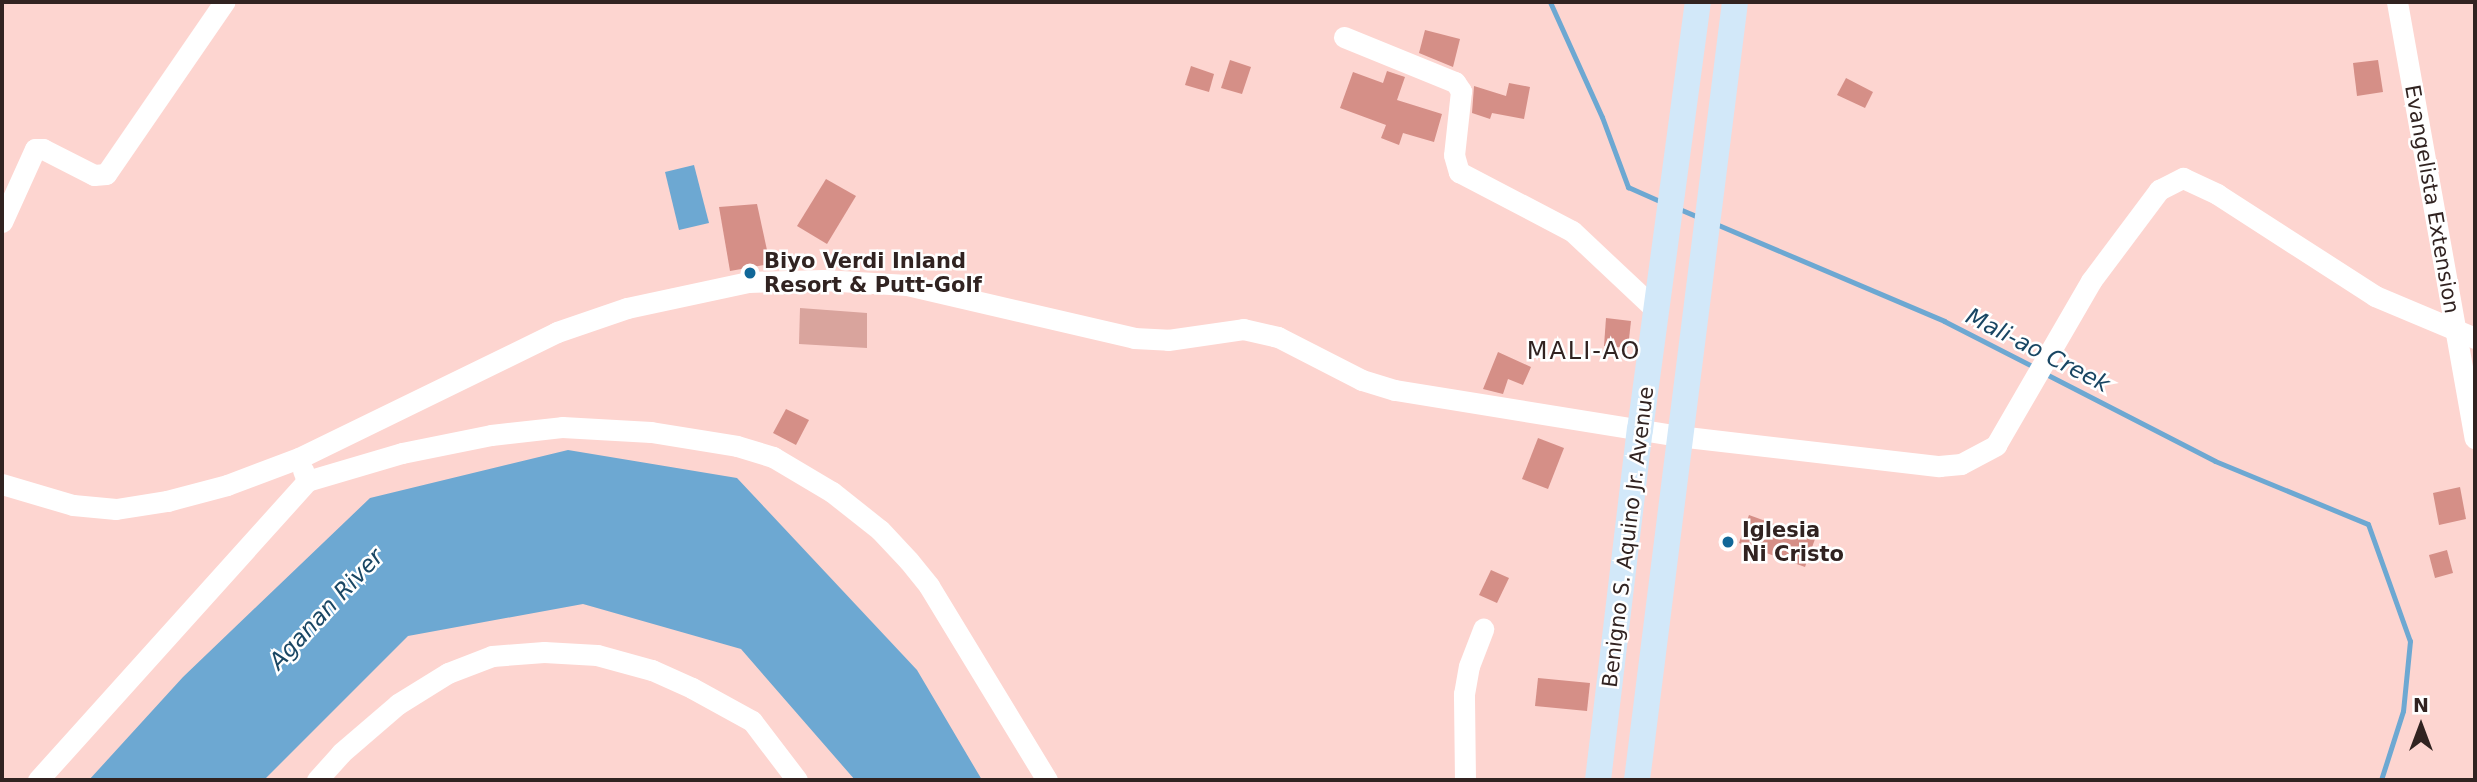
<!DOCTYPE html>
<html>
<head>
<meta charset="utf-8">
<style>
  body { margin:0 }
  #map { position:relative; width:2477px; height:782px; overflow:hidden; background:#fdd5d0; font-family:"DejaVu Sans",sans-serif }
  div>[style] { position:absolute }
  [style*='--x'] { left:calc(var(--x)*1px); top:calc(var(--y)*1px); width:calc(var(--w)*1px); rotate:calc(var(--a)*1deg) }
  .green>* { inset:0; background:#d9a49d }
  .water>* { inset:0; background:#6da8d2 }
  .stream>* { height:5px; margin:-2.5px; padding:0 2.5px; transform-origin:2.5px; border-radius:2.5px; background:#6da8d2 }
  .building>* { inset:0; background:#d58f87 }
  .minor>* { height:21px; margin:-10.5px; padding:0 10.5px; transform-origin:10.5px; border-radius:10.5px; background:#fff }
  .major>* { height:26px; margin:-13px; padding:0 13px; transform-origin:13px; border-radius:13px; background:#d2e8f9 }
  .dots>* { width:19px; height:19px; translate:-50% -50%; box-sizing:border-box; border:4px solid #fff; border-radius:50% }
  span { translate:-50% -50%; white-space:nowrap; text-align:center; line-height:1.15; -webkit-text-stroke:5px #fff; paint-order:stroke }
  .street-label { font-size:21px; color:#312321 }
  .poi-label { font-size:21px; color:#312321; font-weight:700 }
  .left { translate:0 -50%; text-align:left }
  .water-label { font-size:23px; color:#194663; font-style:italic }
  .quarter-label { font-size:24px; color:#312321; letter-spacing:2px }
  .frame { position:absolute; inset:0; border:4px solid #312321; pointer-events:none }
  .north { position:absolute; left:2386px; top:691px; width:70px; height:70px; -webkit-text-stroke:5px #fff; paint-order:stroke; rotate:0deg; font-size:19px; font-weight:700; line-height:28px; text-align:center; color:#312321 }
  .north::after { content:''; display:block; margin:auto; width:24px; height:32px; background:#312321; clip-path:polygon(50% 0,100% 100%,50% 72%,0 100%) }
</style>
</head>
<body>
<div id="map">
  <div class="green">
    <i style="clip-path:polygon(800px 308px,867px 313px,867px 348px,799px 344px)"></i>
  </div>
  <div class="water">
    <i style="clip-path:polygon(694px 165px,709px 223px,679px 230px,665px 172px)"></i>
    <i style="clip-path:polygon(568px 450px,737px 478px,917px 670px,982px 780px,855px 780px,741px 649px,583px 604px,408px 636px,264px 780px,89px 780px,183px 677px,370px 498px)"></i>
  </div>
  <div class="stream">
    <i style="--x:1550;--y:2;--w:126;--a:65.7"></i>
    <i style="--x:1602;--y:117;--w:75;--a:69.6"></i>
    <i style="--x:1628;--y:187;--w:37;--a:24"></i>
    <i style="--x:1677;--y:208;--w:26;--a:23"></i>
    <i style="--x:1716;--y:224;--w:248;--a:23"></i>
    <i style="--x:1944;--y:321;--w:103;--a:27.1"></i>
    <i style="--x:2044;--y:373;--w:192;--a:27.2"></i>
    <i style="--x:2215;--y:461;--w:165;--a:22.4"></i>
    <i style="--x:2368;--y:524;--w:124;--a:70.3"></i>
    <i style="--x:2410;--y:641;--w:70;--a:95.7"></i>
    <i style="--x:2403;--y:711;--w:72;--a:107.7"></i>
  </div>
  <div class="building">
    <i style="clip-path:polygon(1425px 30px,1460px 39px,1453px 67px,1419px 53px)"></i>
    <i style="clip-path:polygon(1230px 60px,1251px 67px,1242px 94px,1221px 88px)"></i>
    <i style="clip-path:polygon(2378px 60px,2383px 92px,2357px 96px,2353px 63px)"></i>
    <i style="clip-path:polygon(1191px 66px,1214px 74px,1209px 92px,1185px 85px)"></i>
    <i style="clip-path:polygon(1387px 71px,1405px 77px,1397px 100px,1442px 114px,1434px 142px,1403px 133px,1399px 145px,1381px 138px,1386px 125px,1340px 108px,1353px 72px,1383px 83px)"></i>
    <i style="clip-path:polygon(1846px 78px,1873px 92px,1865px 108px,1837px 95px)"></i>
    <i style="clip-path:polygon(1509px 83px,1530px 87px,1524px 119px,1492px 113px,1490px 119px,1472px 113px,1474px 86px,1506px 96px)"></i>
    <i style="clip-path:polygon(826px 179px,856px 196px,827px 244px,797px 226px)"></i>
    <i style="clip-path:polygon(757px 204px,770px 264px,730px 271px,719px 207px)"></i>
    <i style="clip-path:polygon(1606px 318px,1631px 321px,1628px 348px,1604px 346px)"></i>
    <i style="clip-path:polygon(1498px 352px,1531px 367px,1523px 385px,1508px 379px,1503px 394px,1483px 389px)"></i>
    <i style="clip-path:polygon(786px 409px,809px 420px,796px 445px,773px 433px)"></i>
    <i style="clip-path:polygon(1538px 438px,1564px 448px,1548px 489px,1522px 479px)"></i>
    <i style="clip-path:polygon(2460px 487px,2466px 519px,2439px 525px,2433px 493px)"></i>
    <i style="clip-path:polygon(1749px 515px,1815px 539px,1805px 567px,1739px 543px)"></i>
    <i style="clip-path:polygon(2447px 550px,2453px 573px,2435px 578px,2429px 555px)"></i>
    <i style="clip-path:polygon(1491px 570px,1509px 578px,1497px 603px,1479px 595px)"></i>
    <i style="clip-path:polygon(1538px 678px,1590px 683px,1587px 711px,1535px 706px)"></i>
  </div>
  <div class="minor">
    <i style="--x:2397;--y:2;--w:443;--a:79.9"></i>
    <i style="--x:1344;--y:37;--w:120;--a:22.1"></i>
    <i style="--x:1455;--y:82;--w:11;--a:56"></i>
    <i style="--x:1461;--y:91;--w:64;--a:96.2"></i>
    <i style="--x:1454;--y:155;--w:18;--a:74"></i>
    <i style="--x:1459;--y:172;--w:127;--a:27.6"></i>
    <i style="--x:1572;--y:231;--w:115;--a:43.2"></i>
    <i style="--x:2;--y:222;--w:80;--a:-65.7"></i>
    <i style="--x:35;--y:149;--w:8;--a:0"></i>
    <i style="--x:43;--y:149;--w:57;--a:27"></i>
    <i style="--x:94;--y:175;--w:12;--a:-5"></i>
    <i style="--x:106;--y:174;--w:209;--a:-55.5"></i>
    <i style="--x:307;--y:481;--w:99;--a:-16.4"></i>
    <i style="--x:402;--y:453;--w:91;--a:-11.4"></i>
    <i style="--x:491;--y:435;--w:71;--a:-6.4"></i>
    <i style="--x:562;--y:427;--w:89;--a:3.2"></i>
    <i style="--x:651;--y:432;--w:87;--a:9.2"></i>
    <i style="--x:737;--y:446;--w:38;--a:17"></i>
    <i style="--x:773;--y:457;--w:69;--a:30.7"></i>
    <i style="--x:832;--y:492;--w:61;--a:38.4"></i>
    <i style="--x:880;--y:530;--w:42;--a:46.9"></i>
    <i style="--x:909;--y:561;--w:32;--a:51"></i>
    <i style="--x:929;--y:586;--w:227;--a:58.7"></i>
    <i style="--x:2;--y:484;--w:74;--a:16.5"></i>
    <i style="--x:73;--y:505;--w:43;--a:5.3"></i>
    <i style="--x:116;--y:509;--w:52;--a:-8.9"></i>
    <i style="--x:167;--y:501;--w:62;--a:-14.9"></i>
    <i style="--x:227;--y:485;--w:77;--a:-20.6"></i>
    <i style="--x:299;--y:458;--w:287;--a:-26"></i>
    <i style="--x:557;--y:332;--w:74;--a:-18.9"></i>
    <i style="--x:627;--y:308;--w:124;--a:-12.1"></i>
    <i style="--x:748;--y:282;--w:75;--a:-1.5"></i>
    <i style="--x:823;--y:280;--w:84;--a:3.4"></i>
    <i style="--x:907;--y:285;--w:233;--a:13.1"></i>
    <i style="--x:1134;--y:338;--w:34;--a:3"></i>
    <i style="--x:1168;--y:340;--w:76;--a:-8.3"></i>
    <i style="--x:1243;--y:329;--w:36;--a:13"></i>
    <i style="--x:1278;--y:337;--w:94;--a:27.1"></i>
    <i style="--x:1362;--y:380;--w:34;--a:17"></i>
    <i style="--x:1395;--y:390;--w:287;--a:9.2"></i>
    <i style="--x:1678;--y:436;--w:263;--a:6.6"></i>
    <i style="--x:1939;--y:466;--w:22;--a:-5"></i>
    <i style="--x:1961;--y:464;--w:40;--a:-28"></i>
    <i style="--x:1996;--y:445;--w:190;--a:-59.9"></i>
    <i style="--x:2091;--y:281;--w:114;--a:-53.2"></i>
    <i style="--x:2159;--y:190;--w:27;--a:-27"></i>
    <i style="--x:2183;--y:178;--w:38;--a:25"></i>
    <i style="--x:2217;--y:194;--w:188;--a:32.8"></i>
    <i style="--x:2375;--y:296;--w:108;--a:22.8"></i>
    <i style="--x:38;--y:780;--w:402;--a:-48"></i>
    <i style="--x:307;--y:481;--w:12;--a:-110"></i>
    <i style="--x:317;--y:780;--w:36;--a:-48"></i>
    <i style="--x:341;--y:753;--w:75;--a:-40.7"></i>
    <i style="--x:398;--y:704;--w:59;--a:-31.8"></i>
    <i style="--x:448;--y:673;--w:47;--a:-21.1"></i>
    <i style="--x:492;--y:656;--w:52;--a:-4.4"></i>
    <i style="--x:544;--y:652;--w:53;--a:3.2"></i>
    <i style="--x:597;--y:655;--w:57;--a:15.3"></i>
    <i style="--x:652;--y:670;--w:44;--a:24.2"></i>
    <i style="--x:692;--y:688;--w:68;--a:28.8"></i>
    <i style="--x:752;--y:721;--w:74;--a:52.7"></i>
    <i style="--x:1465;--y:780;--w:86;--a:-90.7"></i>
    <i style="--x:1464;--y:694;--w:28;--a:-80"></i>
    <i style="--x:1469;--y:666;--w:40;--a:-69"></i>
  </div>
  <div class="major">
    <i style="--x:1598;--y:780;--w:353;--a:-83.2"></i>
    <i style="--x:1640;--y:430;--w:432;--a:-82.3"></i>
    <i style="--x:1637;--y:780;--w:784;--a:-82.82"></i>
  </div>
  <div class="dots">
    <i style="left:750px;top:273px;background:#116798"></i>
    <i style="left:1728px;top:542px;background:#116798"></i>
  </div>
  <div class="street-label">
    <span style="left:2432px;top:199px;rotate:80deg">Evangelista Extension</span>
    <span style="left:1628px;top:537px;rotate:-83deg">Benigno S. Aquino Jr. Avenue</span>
  </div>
  <div class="poi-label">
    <span class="left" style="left:764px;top:273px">Biyo Verdi Inland<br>Resort &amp; Putt-Golf</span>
    <span class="left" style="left:1742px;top:542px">Iglesia<br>Ni Cristo</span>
  </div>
  <div class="water-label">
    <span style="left:2038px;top:350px;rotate:27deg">Mali-ao Creek</span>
    <span style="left:326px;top:609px;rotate:-47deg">Aganan River</span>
  </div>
  <div class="quarter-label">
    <span style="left:1584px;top:352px">MALI-AO</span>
  </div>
  <div class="frame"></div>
  <div class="north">N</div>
</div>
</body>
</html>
